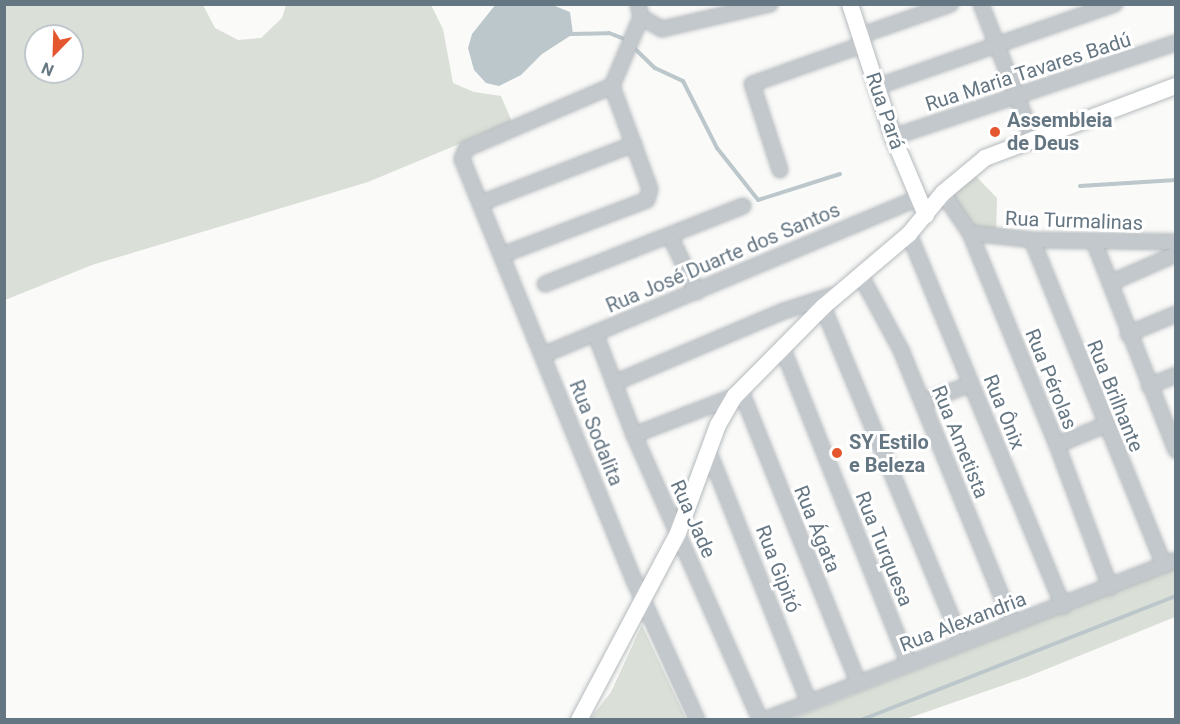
<!DOCTYPE html>
<html>
<head>
<meta charset="utf-8">
<style>
  body { margin:0 }
  #map { position:relative; width:1180px; height:724px; overflow:hidden; background:#fafaf8; font-family:Roboto,sans-serif }
  div>[style] { position:absolute }
  [style*='--x'] { left:calc(var(--x)*1px); top:calc(var(--y)*1px); width:calc(var(--w)*1px); rotate:calc(var(--a)*1deg) }
  .green>* { inset:0; background:#dadfd7 }
  .water>* { inset:0; background:#bbc7cb }
  .stream>* { height:4px; margin:-2px; padding:0 2px; transform-origin:2px; border-radius:2px; background:#bbc7cb }
  .roads { filter:drop-shadow(0 0 2px #b5babe) drop-shadow(0 0 2px #b5babe) }
  .minor>* { height:14px; margin:-7px; padding:0 7px; transform-origin:7px; border-radius:7px; background:#c3c8cc }
  .major>* { height:16px; margin:-8px; padding:0 8px; transform-origin:8px; border-radius:8px; background:#fff }
  .dots>* { width:16px; height:16px; translate:-50% -50%; box-sizing:border-box; border:3px solid #fff; border-radius:50% }
  span { translate:-50% -50%; white-space:nowrap; text-align:center; line-height:1.15; -webkit-text-stroke:6px #fff; paint-order:stroke }
  .street-label { font-size:20px; color:#657683 }
  .poi-label { font-size:20px; color:#657683; font-weight:700 }
  .left { translate:0 -50%; text-align:left }
  .frame { position:absolute; inset:0; border:6px solid #657683; pointer-events:none }
  .north { position:absolute; left:24px; top:24px; width:60px; height:60px; box-sizing:border-box; background:#fff; border:2px solid #c1c8cd; border-radius:50%; rotate:203deg; font-size:16px; font-weight:700; line-height:24px; text-align:center; color:#657683 }
  .north::after { content:''; display:block; margin:auto; width:21px; height:27px; background:#e4572e; clip-path:polygon(50% 0,100% 100%,50% 72%,0 100%) }
</style>
</head>
<body>
<div id="map">
  <div class="green">
    <i style="clip-path:polygon(evenodd,5px 4px,203px 5px,215px 28px,238px 40px,261px 38px,282px 18px,286px 5px,431px 5px,443px 29px,453px 83px,474px 92px,501px 96px,512px 122px,368px 182px,92px 265px,5px 300px,5px 4px,36px 36px,72px 36px,72px 72px,36px 72px,36px 36px)"></i>
    <i style="clip-path:polygon(970px 170px,997px 198px,996px 237px,970px 233px,943px 193px)"></i>
    <i style="clip-path:polygon(1175px 568px,1175px 617px,1027px 677px,906px 719px,787px 720px)"></i>
    <i style="clip-path:polygon(642px 625px,686px 719px,590px 719px,611px 692px)"></i>
  </div>
  <div class="water">
    <i style="clip-path:polygon(496px 4px,555px 6px,570px 12px,573px 34px,542px 54px,521px 75px,499px 86px,486px 83px,474px 70px,468px 48px,472px 34px)"></i>
  </div>
  <div class="stream">
    <i style="--x:570;--y:34;--w:39;--a:-1"></i>
    <i style="--x:609;--y:33;--w:19;--a:21"></i>
    <i style="--x:632;--y:46;--w:32;--a:44"></i>
    <i style="--x:655;--y:68;--w:31;--a:25"></i>
    <i style="--x:683;--y:81;--w:75;--a:63.1"></i>
    <i style="--x:717;--y:148;--w:66;--a:51.7"></i>
    <i style="--x:758;--y:200;--w:86;--a:-17.6"></i>
    <i style="--x:1080;--y:186;--w:96;--a:-3.6"></i>
    <i style="--x:861;--y:720;--w:339;--a:-21.5"></i>
  </div>
  <div class="roads">
    <div class="minor">
      <i style="--x:638;--y:4;--w:13;--a:77"></i>
      <i style="--x:641;--y:17;--w:24;--a:30"></i>
      <i style="--x:662;--y:29;--w:111;--a:-13"></i>
      <i style="--x:981;--y:4;--w:144;--a:68.8"></i>
      <i style="--x:859;--y:36;--w:97;--a:-19.2"></i>
      <i style="--x:612;--y:86;--w:159;--a:156.7"></i>
      <i style="--x:466;--y:149;--w:11;--a:112"></i>
      <i style="--x:462;--y:159;--w:453;--a:67.8"></i>
      <i style="--x:633;--y:578;--w:156;--a:65.7"></i>
      <i style="--x:612;--y:86;--w:75;--a:-67.2"></i>
      <i style="--x:876;--y:87;--w:253;--a:-19.2"></i>
      <i style="--x:893;--y:137;--w:298;--a:-18.4"></i>
      <i style="--x:780;--y:170;--w:90;--a:-108"></i>
      <i style="--x:752;--y:84;--w:117;--a:-19.5"></i>
      <i style="--x:943;--y:193;--w:48;--a:56"></i>
      <i style="--x:970;--y:233;--w:229;--a:67.7"></i>
      <i style="--x:1057;--y:445;--w:152;--a:69.5"></i>
      <i style="--x:481;--y:203;--w:164;--a:-21.1"></i>
      <i style="--x:970;--y:233;--w:62;--a:6.4"></i>
      <i style="--x:1032;--y:240;--w:144;--a:0.8"></i>
      <i style="--x:909;--y:234;--w:403;--a:67.5"></i>
      <i style="--x:670;--y:236;--w:62;--a:64.3"></i>
      <i style="--x:1032;--y:240;--w:351;--a:67.9"></i>
      <i style="--x:1094;--y:242;--w:224;--a:68.5"></i>
      <i style="--x:502;--y:255;--w:155;--a:-20.8"></i>
      <i style="--x:647;--y:200;--w:11;--a:-75"></i>
      <i style="--x:650;--y:189;--w:110;--a:-110.3"></i>
      <i style="--x:862;--y:278;--w:82;--a:61.6"></i>
      <i style="--x:901;--y:350;--w:296;--a:67.8"></i>
      <i style="--x:1110;--y:283;--w:72;--a:-23.7"></i>
      <i style="--x:545;--y:284;--w:213;--a:-21.5"></i>
      <i style="--x:823;--y:307;--w:364;--a:67.5"></i>
      <i style="--x:595;--y:333;--w:109;--a:69.1"></i>
      <i style="--x:634;--y:435;--w:312;--a:66.1"></i>
      <i style="--x:1128;--y:334;--w:52;--a:-22.6"></i>
      <i style="--x:782;--y:347;--w:341;--a:68.2"></i>
      <i style="--x:543;--y:355;--w:407;--a:-22.7"></i>
      <i style="--x:614;--y:383;--w:185;--a:-23"></i>
      <i style="--x:784;--y:311;--w:52;--a:-18.1"></i>
      <i style="--x:1149;--y:386;--w:29;--a:-22"></i>
      <i style="--x:741;--y:391;--w:314;--a:68.1"></i>
      <i style="--x:923;--y:402;--w:51;--a:-20.6"></i>
      <i style="--x:634;--y:435;--w:108;--a:-21.1"></i>
      <i style="--x:1057;--y:445;--w:52;--a:-22.6"></i>
      <i style="--x:708;--y:450;--w:271;--a:68.2"></i>
      <i style="--x:764;--y:720;--w:442;--a:-21.2"></i>
    </div>
    <div class="major">
      <i style="--x:850;--y:4;--w:140;--a:72.1"></i>
      <i style="--x:893;--y:137;--w:85;--a:67.1"></i>
      <i style="--x:579;--y:720;--w:212;--a:-62.1"></i>
      <i style="--x:678;--y:533;--w:115;--a:-69.7"></i>
      <i style="--x:718;--y:425;--w:34;--a:-60"></i>
      <i style="--x:735;--y:396;--w:125;--a:-45.3"></i>
      <i style="--x:823;--y:307;--w:113;--a:-40.3"></i>
      <i style="--x:909;--y:234;--w:53;--a:-50.3"></i>
      <i style="--x:943;--y:193;--w:55;--a:-39.8"></i>
      <i style="--x:985;--y:158;--w:204;--a:-20.7"></i>
    </div>
  </div>
  <div class="dots">
    <i style="left:995px;top:132px;background:#e4572e"></i>
    <i style="left:837px;top:453px;background:#e4572e"></i>
  </div>
  <div class="street-label">
    <span style="left:1028px;top:72px;rotate:-18deg">Rua Maria Tavares Badú</span>
    <span style="left:885px;top:111px;rotate:71deg">Rua Pará</span>
    <span style="left:1074px;top:221px;rotate:2deg">Rua Turmalinas</span>
    <span style="left:723px;top:258px;rotate:-23deg">Rua José Duarte dos Santos</span>
    <span style="left:1051px;top:379px;rotate:68deg">Rua Pérolas</span>
    <span style="left:1115px;top:396px;rotate:68deg">Rua Brilhante</span>
    <span style="left:1004px;top:412px;rotate:68deg">Rua Ônix</span>
    <span style="left:596px;top:433px;rotate:68deg">Rua Sodalita</span>
    <span style="left:960px;top:442px;rotate:68deg">Rua Ametista</span>
    <span style="left:693px;top:519px;rotate:66deg">Rua Jade</span>
    <span style="left:817px;top:529px;rotate:68deg">Rua Ágata</span>
    <span style="left:884px;top:549px;rotate:68deg">Rua Turquesa</span>
    <span style="left:778px;top:569px;rotate:69deg">Rua Gipitó</span>
    <span style="left:963px;top:622px;rotate:-21deg">Rua Alexandria</span>
  </div>
  <div class="poi-label">
    <span class="left" style="left:1007px;top:132px">Assembleia<br>de Deus</span>
    <span class="left" style="left:849px;top:454px">SY Estilo<br>e Beleza</span>
  </div>
  <div class="frame"></div>
  <div class="north">N</div>
</div>
</body>
</html>
